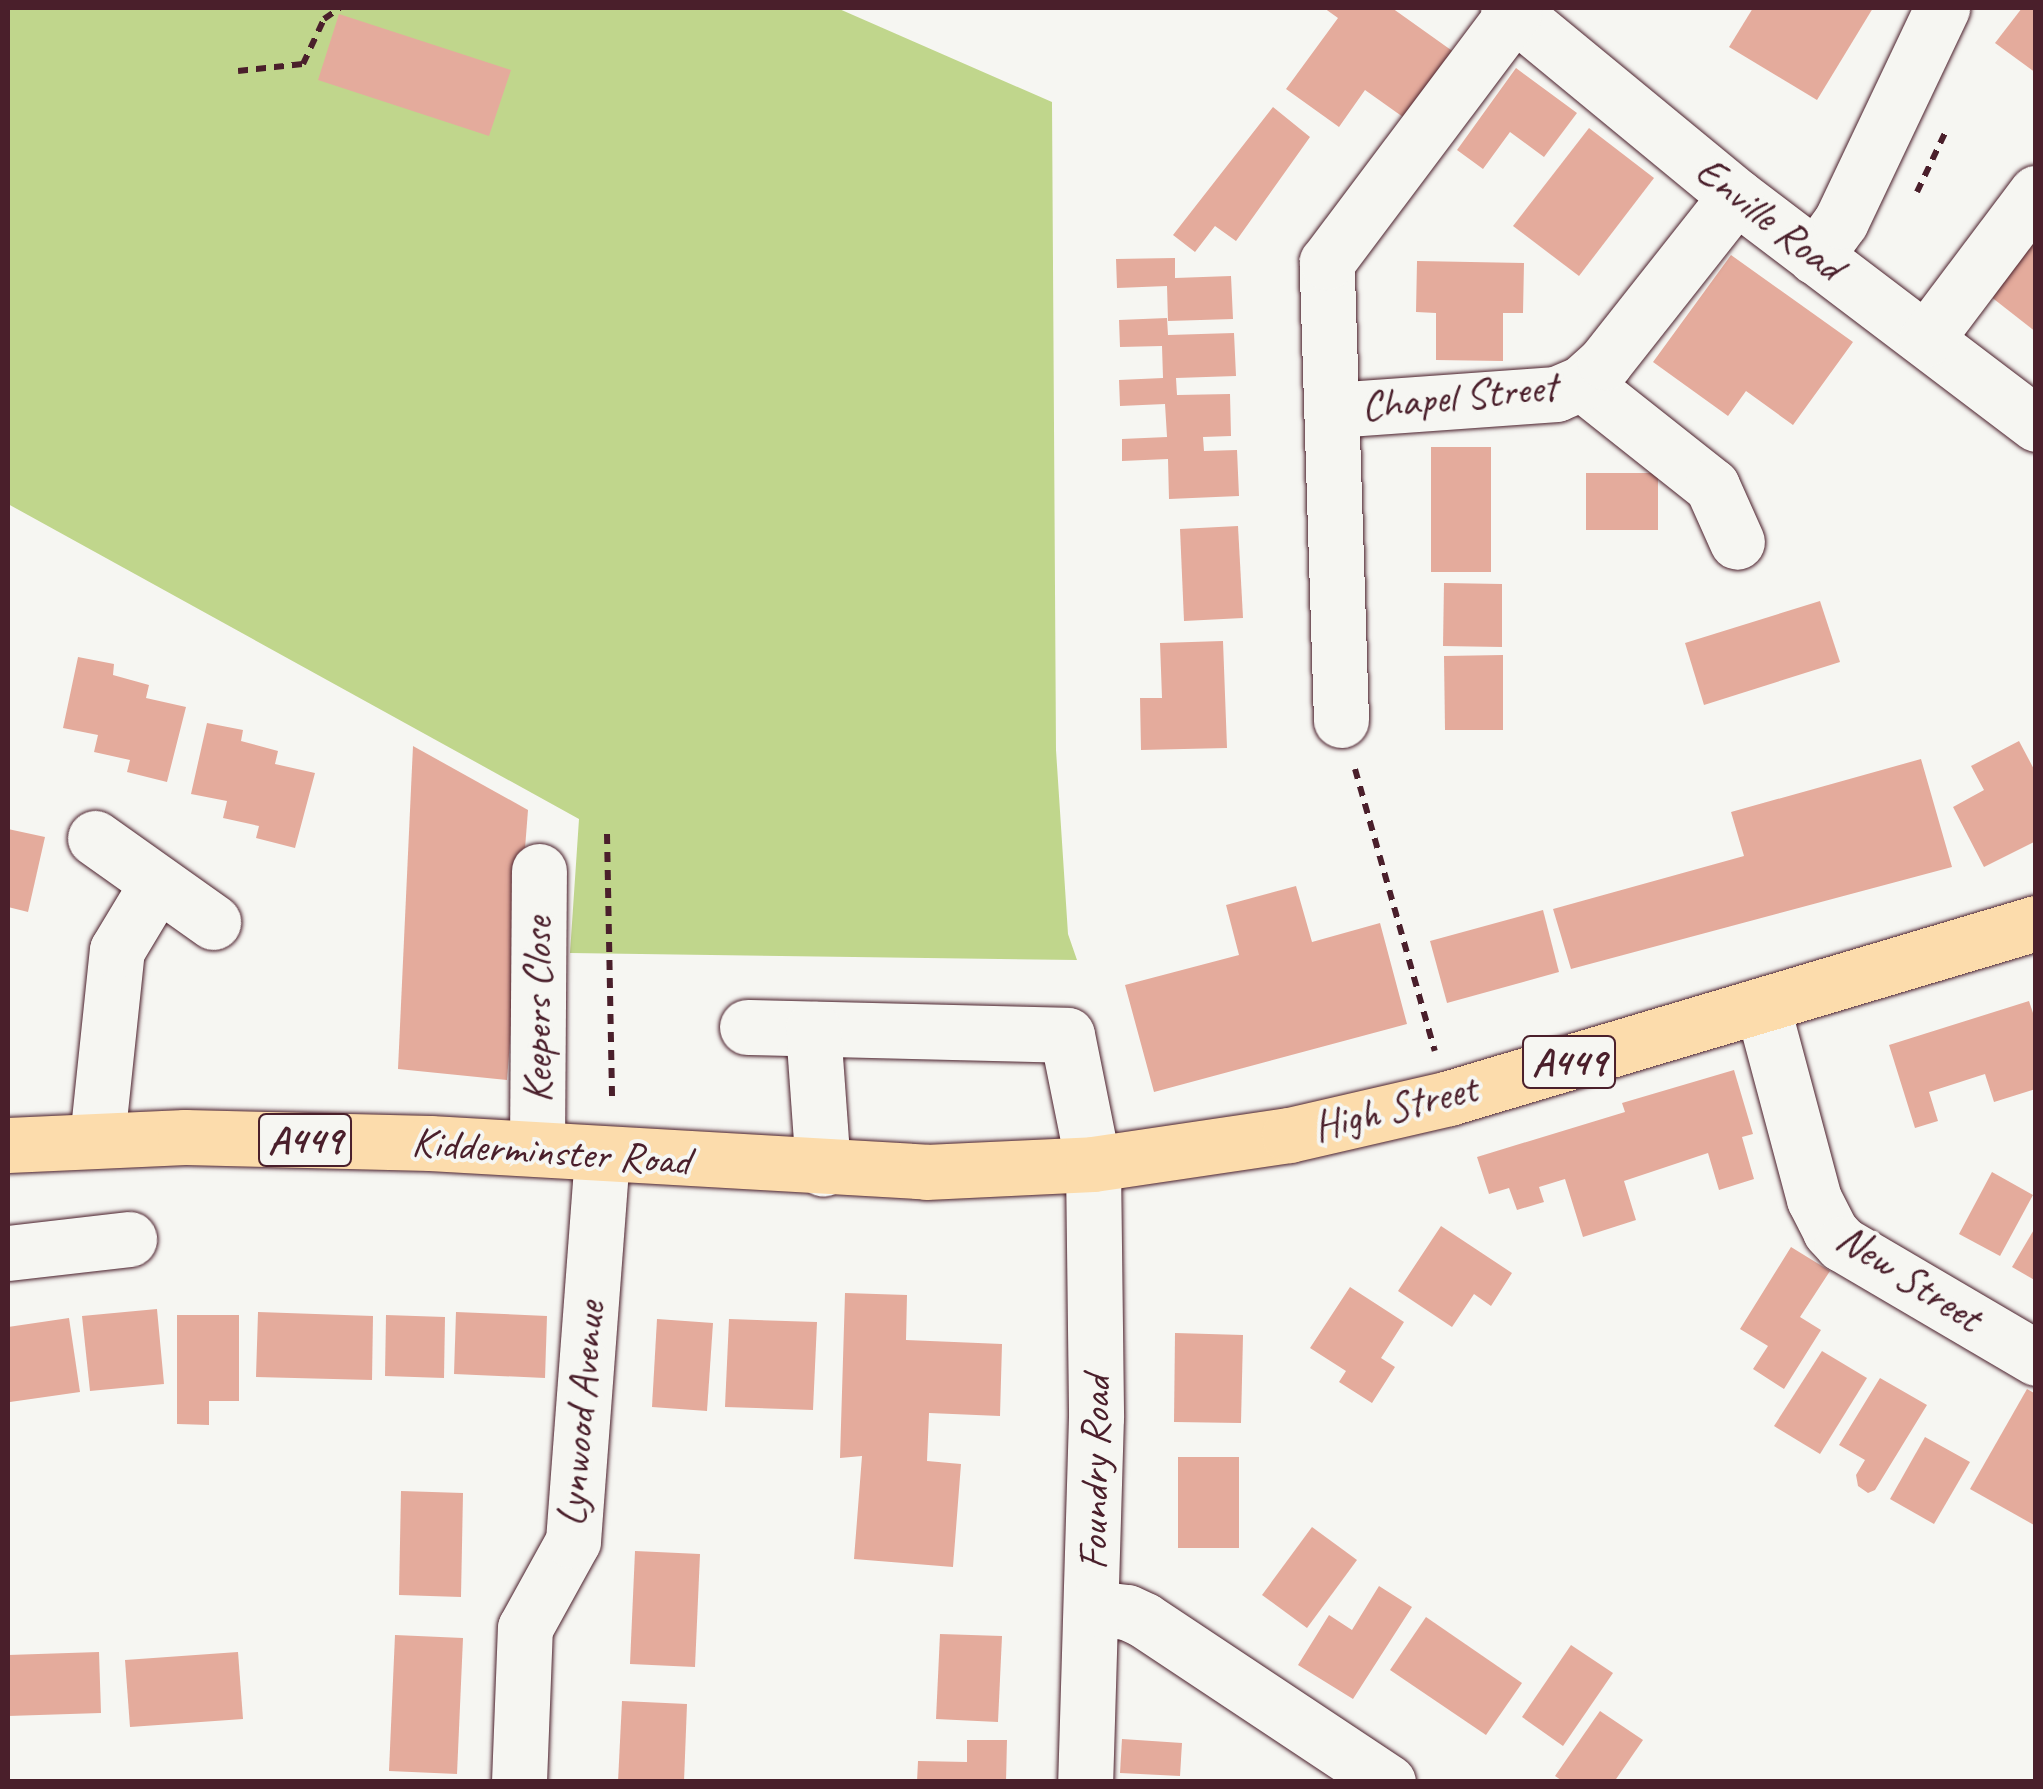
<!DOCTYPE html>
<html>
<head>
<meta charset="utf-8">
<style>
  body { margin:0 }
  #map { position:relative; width:2043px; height:1789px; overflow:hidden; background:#f6f6f2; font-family:Caveat,sans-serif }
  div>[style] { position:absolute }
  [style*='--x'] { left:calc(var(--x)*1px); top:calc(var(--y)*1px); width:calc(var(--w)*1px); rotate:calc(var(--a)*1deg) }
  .green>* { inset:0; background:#c0d68c }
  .building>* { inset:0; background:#e4ab9c }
  .path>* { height:6px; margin-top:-3px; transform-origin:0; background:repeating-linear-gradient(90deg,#4a1f2b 0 10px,transparent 0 18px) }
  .roads { filter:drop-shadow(0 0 2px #4a1f2b) drop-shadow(0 0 2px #4a1f2b) }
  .minor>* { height:55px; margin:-27.5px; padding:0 27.5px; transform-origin:27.5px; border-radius:27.5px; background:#f6f6f2 }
  .highway>* { height:55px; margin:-27.5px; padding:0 27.5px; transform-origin:27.5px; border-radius:27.5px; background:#fcdcac }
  span { translate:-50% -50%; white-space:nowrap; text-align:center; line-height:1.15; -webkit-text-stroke:8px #f6f6f2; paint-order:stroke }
  .shield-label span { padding:2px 8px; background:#f6f6f2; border:2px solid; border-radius:8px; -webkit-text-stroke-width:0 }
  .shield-label { font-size:40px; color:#4a1f2b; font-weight:700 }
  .street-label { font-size:42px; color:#4a1f2b }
  .frame { position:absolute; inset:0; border:10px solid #4a1f2b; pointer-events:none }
</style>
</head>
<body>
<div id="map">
  <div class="green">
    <i style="clip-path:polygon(8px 8px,837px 8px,1052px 102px,1056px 750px,1068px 934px,1077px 960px,570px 953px,579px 819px,8px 504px)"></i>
  </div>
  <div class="building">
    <i style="clip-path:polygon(1324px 8px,1392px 8px,1458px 55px,1410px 122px,1365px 90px,1339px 127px,1286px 89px,1338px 18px)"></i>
    <i style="clip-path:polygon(1753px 8px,1873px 8px,1817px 100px,1729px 47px)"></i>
    <i style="clip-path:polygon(2022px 8px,2036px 8px,2036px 73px,1995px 43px)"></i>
    <i style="clip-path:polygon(339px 14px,511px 70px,489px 136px,318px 80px)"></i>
    <i style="clip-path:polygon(1516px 68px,1577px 113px,1544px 157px,1510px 132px,1483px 169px,1457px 150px)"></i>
    <i style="clip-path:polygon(1273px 107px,1310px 137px,1236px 241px,1215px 226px,1195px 252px,1173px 235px)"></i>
    <i style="clip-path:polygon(1589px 128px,1654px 178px,1579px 276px,1513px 226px)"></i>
    <i style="clip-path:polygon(2036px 239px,2036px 332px,1990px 296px)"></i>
    <i style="clip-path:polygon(1731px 255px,1853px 342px,1793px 425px,1746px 391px,1728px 416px,1653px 362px)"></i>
    <i style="clip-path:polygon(1175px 258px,1175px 278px,1231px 276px,1233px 319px,1168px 321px,1167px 286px,1117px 288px,1116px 259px)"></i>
    <i style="clip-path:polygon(1417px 261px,1524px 263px,1523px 313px,1503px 313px,1503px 361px,1436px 360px,1436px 313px,1416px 312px)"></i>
    <i style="clip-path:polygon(1167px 318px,1168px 335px,1234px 333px,1236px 376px,1176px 378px,1177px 395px,1230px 394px,1231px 436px,1203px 437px,1204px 451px,1237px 450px,1239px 496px,1169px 499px,1168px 459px,1122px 461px,1122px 439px,1167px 437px,1165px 404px,1120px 406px,1119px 380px,1163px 378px,1162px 346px,1120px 347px,1119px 320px)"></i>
    <i style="clip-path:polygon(1431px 447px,1491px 447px,1491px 572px,1431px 572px)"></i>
    <i style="clip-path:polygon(1586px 473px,1658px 473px,1658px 530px,1586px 530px)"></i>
    <i style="clip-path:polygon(1238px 526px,1243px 618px,1184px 621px,1180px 529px)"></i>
    <i style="clip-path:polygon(1444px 583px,1502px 584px,1502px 647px,1443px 646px)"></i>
    <i style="clip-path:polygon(1820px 601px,1840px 662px,1704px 705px,1685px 643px)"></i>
    <i style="clip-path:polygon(1223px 641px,1227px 748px,1141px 750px,1140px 698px,1162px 698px,1160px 643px)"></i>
    <i style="clip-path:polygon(1503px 655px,1503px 730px,1445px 730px,1444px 656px)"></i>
    <i style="clip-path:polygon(78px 657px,114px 664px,113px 675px,149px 685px,146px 698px,186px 707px,167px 782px,127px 772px,130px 760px,94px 752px,98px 735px,63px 728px)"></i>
    <i style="clip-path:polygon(207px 723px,243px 730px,241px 741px,278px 751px,275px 764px,315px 773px,295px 848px,256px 838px,259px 826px,223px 818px,227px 801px,191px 794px)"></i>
    <i style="clip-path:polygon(2019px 741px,2036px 773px,2036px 841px,1984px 867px,1953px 807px,1984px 790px,1971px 766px)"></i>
    <i style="clip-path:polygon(413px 746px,528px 810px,507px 1080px,398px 1069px)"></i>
    <i style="clip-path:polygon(1921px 759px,1952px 867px,1571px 969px,1553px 909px,1744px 856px,1731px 812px)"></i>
    <i style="clip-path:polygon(8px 829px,45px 837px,28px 912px,8px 907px)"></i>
    <i style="clip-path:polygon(1296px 886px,1312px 942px,1380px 923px,1407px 1024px,1154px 1092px,1125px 985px,1239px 955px,1226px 905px)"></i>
    <i style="clip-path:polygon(1543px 910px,1559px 972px,1447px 1003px,1430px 941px)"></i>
    <i style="clip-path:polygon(2029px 1001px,2036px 1022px,2036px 1089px,1994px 1102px,1985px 1074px,1929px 1092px,1938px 1121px,1915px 1128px,1889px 1045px)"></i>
    <i style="clip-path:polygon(1734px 1070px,1753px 1134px,1742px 1137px,1754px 1179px,1719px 1190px,1708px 1153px,1624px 1181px,1636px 1220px,1583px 1237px,1565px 1179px,1539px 1187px,1544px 1202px,1517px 1210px,1509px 1188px,1489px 1194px,1477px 1157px,1625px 1112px,1622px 1103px)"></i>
    <i style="clip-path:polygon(1992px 1172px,2033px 1195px,2000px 1256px,1959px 1234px)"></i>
    <i style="clip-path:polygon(1441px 1226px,1512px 1273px,1491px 1306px,1474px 1294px,1452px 1327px,1398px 1291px)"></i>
    <i style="clip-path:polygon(2036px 1226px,2036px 1281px,2012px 1267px)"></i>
    <i style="clip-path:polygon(1791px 1247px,1830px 1271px,1800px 1317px,1821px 1330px,1784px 1389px,1753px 1369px,1768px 1346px,1740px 1329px)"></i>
    <i style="clip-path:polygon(1350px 1287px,1404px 1322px,1381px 1358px,1395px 1367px,1372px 1403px,1339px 1382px,1346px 1371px,1310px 1348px)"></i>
    <i style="clip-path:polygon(845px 1293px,907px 1295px,906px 1340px,1002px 1344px,1000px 1416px,929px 1413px,927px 1461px,961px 1464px,953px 1567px,854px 1559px,862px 1456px,840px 1458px)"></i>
    <i style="clip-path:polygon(157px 1309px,164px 1384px,90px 1391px,82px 1316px)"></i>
    <i style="clip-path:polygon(258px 1312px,373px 1316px,372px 1380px,256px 1377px)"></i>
    <i style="clip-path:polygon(456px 1312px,547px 1316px,545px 1378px,454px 1374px)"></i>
    <i style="clip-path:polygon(177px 1315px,239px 1315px,239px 1401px,209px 1401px,209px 1425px,177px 1424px)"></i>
    <i style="clip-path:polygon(386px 1315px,445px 1317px,444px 1378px,385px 1376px)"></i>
    <i style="clip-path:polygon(69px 1318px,80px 1392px,10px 1402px,8px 1327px)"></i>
    <i style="clip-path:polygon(657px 1319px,713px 1323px,707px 1411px,652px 1407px)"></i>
    <i style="clip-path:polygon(729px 1319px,817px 1322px,813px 1410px,725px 1407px)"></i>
    <i style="clip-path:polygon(1175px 1333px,1243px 1335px,1241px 1423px,1174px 1422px)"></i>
    <i style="clip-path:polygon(1822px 1351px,1867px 1378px,1820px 1454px,1774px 1426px)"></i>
    <i style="clip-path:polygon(1880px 1378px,1927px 1405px,1875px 1490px,1868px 1493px,1858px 1486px,1856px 1475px,1865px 1460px,1839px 1445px)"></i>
    <i style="clip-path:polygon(2027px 1389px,2036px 1394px,2036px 1526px,1970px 1489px)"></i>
    <i style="clip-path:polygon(1925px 1437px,1970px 1462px,1934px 1524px,1890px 1499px)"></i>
    <i style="clip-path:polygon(1178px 1457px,1239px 1457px,1239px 1548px,1178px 1548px)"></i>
    <i style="clip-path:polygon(401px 1491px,463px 1493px,461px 1597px,399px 1595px)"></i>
    <i style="clip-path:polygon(1312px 1527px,1357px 1560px,1307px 1628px,1262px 1595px)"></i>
    <i style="clip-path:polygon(635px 1551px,700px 1554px,695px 1667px,630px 1664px)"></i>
    <i style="clip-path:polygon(1379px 1586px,1412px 1607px,1353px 1699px,1298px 1665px,1329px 1615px,1352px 1630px)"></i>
    <i style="clip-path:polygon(1426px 1617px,1522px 1683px,1486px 1735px,1390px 1670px)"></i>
    <i style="clip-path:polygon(940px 1634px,1002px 1636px,998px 1722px,936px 1719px)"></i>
    <i style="clip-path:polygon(395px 1635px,463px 1638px,457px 1774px,389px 1771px)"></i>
    <i style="clip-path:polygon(1571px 1645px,1613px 1673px,1563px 1746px,1522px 1717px)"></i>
    <i style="clip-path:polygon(99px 1652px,101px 1713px,8px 1716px,8px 1655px)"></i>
    <i style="clip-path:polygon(238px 1652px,243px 1719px,130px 1727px,125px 1660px)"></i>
    <i style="clip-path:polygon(622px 1701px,687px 1704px,684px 1782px,618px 1782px)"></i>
    <i style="clip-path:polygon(1600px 1711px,1643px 1740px,1614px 1782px,1564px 1782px,1555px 1776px)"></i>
    <i style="clip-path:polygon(1122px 1739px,1182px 1743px,1180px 1776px,1120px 1773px)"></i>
    <i style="clip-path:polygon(967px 1740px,1007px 1740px,1006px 1782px,917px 1782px,918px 1761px,967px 1762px)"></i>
  </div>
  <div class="path">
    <i style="--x:238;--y:71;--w:65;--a:-6.1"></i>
    <i style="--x:303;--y:64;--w:50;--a:-65"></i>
    <i style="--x:324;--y:19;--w:19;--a:-35"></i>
    <i style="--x:1917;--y:192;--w:68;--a:-64.6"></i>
    <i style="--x:1355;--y:769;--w:293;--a:74.2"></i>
    <i style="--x:607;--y:834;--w:270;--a:88.9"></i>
  </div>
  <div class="roads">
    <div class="minor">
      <i style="--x:1508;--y:8;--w:296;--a:39.5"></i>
      <i style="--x:1736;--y:196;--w:377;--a:37.2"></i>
      <i style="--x:1815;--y:257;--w:44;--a:-54.2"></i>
      <i style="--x:1841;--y:221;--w:236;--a:-64.6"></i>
      <i style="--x:1926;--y:339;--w:183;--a:-53"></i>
      <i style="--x:1582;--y:383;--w:166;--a:38.4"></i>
      <i style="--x:1712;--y:486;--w:61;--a:65.9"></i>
      <i style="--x:1333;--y:410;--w:224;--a:-4.1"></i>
      <i style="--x:1556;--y:394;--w:28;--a:-23"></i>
      <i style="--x:1582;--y:383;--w:31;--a:-42"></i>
      <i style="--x:1605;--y:362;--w:211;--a:-51.7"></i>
      <i style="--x:1341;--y:720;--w:458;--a:-91.8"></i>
      <i style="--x:1327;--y:262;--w:311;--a:-53.1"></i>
      <i style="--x:95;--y:838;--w:145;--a:35.4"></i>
      <i style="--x:1762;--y:1005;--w:201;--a:75"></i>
      <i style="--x:1814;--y:1199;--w:36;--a:63"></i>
      <i style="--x:1830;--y:1231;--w:18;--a:47"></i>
      <i style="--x:1842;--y:1244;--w:225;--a:30.4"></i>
      <i style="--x:747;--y:1027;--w:320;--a:1.4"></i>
      <i style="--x:1067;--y:1035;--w:132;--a:78.6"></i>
      <i style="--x:1093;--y:1164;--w:253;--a:89.3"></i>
      <i style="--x:1096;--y:1417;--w:365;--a:91.7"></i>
      <i style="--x:813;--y:1029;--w:140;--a:85.9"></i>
      <i style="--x:97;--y:1139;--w:190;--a:-84"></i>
      <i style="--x:117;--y:950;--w:76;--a:-59"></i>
      <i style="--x:537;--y:1148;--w:277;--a:-89.6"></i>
      <i style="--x:8;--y:1253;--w:122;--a:-6.6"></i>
      <i style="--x:1093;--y:1608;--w:34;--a:7"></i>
      <i style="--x:1127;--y:1612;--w:19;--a:25"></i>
      <i style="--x:1144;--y:1620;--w:293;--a:33.6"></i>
      <i style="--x:519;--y:1782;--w:154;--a:-87.8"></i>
      <i style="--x:525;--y:1628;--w:99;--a:-61.1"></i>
      <i style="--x:573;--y:1541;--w:388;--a:-85.7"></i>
    </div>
    <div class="highway">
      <i style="--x:8;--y:1145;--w:177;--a:-2.6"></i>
      <i style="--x:185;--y:1137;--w:245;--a:1.4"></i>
      <i style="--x:430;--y:1143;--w:497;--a:3.3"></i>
      <i style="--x:926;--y:1172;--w:167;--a:-2.7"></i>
      <i style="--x:1093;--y:1164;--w:198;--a:-8.4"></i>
      <i style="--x:1289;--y:1135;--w:164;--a:-13"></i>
      <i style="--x:1449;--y:1098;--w:613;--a:-16.6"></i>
    </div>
  </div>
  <div class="shield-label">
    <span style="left:1569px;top:1062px">A449</span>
    <span style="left:305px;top:1140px">A449</span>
  </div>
  <div class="street-label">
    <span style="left:1769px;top:219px;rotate:38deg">Enville Road</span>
    <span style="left:1459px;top:397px;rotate:-6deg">Chapel Street</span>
    <span style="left:538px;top:1010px;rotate:-90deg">Keepers Close</span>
    <span style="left:1395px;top:1108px;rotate:-14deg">High Street</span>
    <span style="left:551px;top:1152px;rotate:4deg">Kidderminster Road</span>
    <span style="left:1909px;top:1278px;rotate:33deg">New Street</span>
    <span style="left:581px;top:1414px;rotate:-85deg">Lynwood Avenue</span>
    <span style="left:1095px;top:1473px;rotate:-89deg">Foundry Road</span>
  </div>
  <div class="frame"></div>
</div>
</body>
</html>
